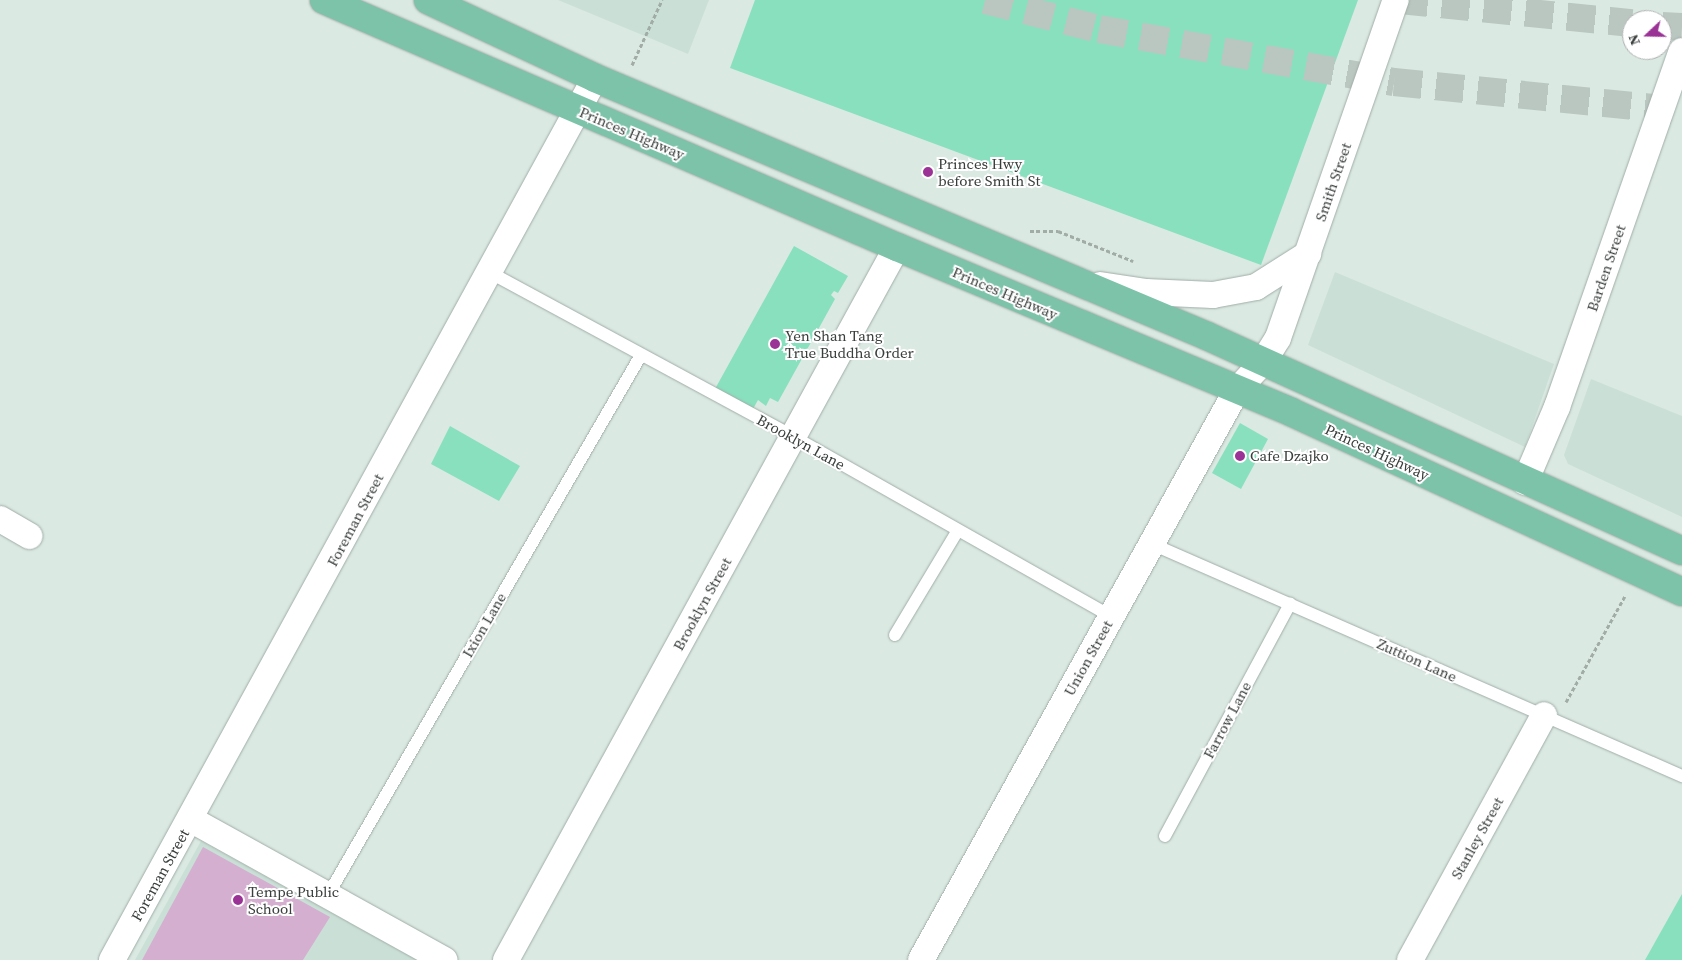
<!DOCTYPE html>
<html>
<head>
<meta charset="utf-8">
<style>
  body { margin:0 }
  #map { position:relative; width:1682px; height:960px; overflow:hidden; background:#dbe9e3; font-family:"Source Serif 4",serif }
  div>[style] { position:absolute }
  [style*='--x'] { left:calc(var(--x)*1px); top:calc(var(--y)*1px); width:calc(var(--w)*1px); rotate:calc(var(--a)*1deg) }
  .built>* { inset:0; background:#cae0d7 }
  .green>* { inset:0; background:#d4afd0 }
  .building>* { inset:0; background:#88e0bf }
  .motorway-tunnel>* { height:28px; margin-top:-14px; transform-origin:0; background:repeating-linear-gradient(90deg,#bac7c1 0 28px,transparent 0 42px) }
  .path>* { height:3px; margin-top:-1.5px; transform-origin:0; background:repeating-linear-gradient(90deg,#a1aca7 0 4px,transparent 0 6.5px) }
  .roads { filter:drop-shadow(0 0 1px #a0ada7) drop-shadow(0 0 1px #a0ada7) }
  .service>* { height:12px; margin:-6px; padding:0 6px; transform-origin:6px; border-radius:6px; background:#fff }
  .minor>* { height:26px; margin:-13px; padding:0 13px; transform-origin:13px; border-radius:13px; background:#fff }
  .trunk>* { height:28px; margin:-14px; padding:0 14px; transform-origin:14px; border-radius:14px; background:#7cc3aa }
  .dots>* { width:14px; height:14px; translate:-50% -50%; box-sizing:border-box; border:2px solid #fff; border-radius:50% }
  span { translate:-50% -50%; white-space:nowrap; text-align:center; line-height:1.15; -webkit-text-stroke:4px #fff; paint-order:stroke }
  .street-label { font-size:15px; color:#383e3b }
  .poi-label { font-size:15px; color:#383e3b }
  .left { translate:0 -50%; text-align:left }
  .north { position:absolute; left:1622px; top:10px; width:50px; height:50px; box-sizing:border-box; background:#fff; border:1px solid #afb2b1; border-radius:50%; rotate:249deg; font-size:14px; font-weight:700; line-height:20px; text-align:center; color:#383e3b }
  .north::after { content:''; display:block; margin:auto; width:18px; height:22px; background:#9b3396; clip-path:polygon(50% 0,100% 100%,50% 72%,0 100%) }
</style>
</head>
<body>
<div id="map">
  <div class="built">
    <i style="clip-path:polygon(558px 0,709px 0,688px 54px)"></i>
    <i style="clip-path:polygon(1335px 272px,1554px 364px,1525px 447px,1308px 345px)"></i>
    <i style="clip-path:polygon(1591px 379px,1682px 416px,1682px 517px,1568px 464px,1564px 455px)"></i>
    <i style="clip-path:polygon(201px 841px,417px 960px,135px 960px)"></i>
  </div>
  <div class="green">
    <i style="clip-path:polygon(203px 847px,330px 917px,303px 960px,142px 960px)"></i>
  </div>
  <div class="building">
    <i style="clip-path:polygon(755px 0,1358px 0,1261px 265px,730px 68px)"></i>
    <i style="clip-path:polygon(794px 246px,848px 276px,838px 293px,834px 291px,831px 295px,835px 299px,778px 402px,770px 398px,766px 406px,758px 400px,753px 409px,715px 389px)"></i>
    <i style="clip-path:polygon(1240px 423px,1268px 439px,1241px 489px,1212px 473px)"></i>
    <i style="clip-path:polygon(450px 426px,520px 466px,499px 501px,431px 464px)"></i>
    <i style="clip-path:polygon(1682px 894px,1682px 960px,1645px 960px)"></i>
  </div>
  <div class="motorway-tunnel">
    <i style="--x:985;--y:0;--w:118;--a:14.3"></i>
    <i style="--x:1099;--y:29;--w:300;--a:10.2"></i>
    <i style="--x:1394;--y:82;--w:289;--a:5.7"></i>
    <i style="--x:1400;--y:0;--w:233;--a:5.7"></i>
    <i style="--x:1662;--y:26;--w:20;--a:3"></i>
  </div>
  <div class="path">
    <i style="--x:632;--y:65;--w:72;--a:-65.2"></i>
    <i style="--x:1030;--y:231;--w:28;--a:0"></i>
    <i style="--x:1058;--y:231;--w:81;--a:21.8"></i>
    <i style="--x:1566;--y:702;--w:121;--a:-60.9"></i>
  </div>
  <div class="roads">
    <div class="service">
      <i style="--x:489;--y:272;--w:347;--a:28.4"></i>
      <i style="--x:794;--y:437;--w:364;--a:29.5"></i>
      <i style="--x:1152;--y:544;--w:579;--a:23.64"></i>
      <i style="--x:895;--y:635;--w:122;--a:-59"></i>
      <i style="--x:1165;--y:836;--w:264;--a:-61.7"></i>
      <i style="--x:328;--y:895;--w:624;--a:-59.9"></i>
    </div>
    <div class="minor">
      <i style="--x:1100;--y:285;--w:47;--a:8.7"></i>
      <i style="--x:1146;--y:292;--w:67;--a:2.6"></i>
      <i style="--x:1213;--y:295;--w:44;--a:-10.5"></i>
      <i style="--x:1256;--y:287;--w:62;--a:-32.4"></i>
      <i style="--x:1525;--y:482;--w:82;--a:-66.9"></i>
      <i style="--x:1557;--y:407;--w:377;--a:-70.7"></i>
      <i style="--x:0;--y:519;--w:34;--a:30"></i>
      <i style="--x:190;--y:819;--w:291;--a:29"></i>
      <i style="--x:112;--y:960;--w:1006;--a:-61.29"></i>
      <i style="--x:506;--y:960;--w:813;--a:-61.26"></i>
      <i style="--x:921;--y:960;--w:652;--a:-61"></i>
      <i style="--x:1237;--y:390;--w:38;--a:-47"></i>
      <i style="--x:1263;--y:362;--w:28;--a:-58"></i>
      <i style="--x:1278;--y:338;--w:358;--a:-70.8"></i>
      <i style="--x:1410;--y:960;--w:279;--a:-61.3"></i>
    </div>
    <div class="trunk">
      <i style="--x:324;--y:0;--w:624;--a:23.32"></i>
      <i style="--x:897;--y:247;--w:427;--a:22.7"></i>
      <i style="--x:1291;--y:412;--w:430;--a:24.7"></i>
      <i style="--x:428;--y:0;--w:184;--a:25"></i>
      <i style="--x:595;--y:78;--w:664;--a:22.86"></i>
      <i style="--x:1207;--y:336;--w:521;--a:24.35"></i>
    </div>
  </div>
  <div class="dots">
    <i style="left:928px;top:172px;background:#9b3396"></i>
    <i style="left:775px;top:344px;background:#9b3396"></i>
    <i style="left:1240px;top:456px;background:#9b3396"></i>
    <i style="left:238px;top:900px;background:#9b3396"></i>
  </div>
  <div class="street-label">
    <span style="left:632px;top:133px;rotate:23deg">Princes Highway</span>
    <span style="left:1333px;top:182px;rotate:-71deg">Smith Street</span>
    <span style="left:1606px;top:268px;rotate:-71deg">Barden Street</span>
    <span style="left:1005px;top:293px;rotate:23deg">Princes Highway</span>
    <span style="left:801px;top:442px;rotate:29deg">Brooklyn Lane</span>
    <span style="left:1377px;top:452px;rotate:25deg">Princes Highway</span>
    <span style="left:355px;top:520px;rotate:-62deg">Foreman Street</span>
    <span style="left:702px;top:604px;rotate:-61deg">Brooklyn Street</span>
    <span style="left:484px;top:625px;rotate:-60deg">Ixion Lane</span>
    <span style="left:1088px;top:658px;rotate:-61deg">Union Street</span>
    <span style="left:1417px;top:660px;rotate:24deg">Zuttion Lane</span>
    <span style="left:1227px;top:720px;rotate:-62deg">Farrow Lane</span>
    <span style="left:1477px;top:838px;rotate:-61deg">Stanley Street</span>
    <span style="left:160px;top:875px;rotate:-61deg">Foreman Street</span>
  </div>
  <div class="poi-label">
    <span class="left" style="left:938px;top:172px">Princes Hwy<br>before Smith St</span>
    <span class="left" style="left:785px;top:344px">Yen Shan Tang<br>True Buddha Order</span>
    <span class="left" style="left:1250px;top:456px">Cafe Dzajko</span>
    <span class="left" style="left:248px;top:900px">Tempe Public<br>School</span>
  </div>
  <div class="north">N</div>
</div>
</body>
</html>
